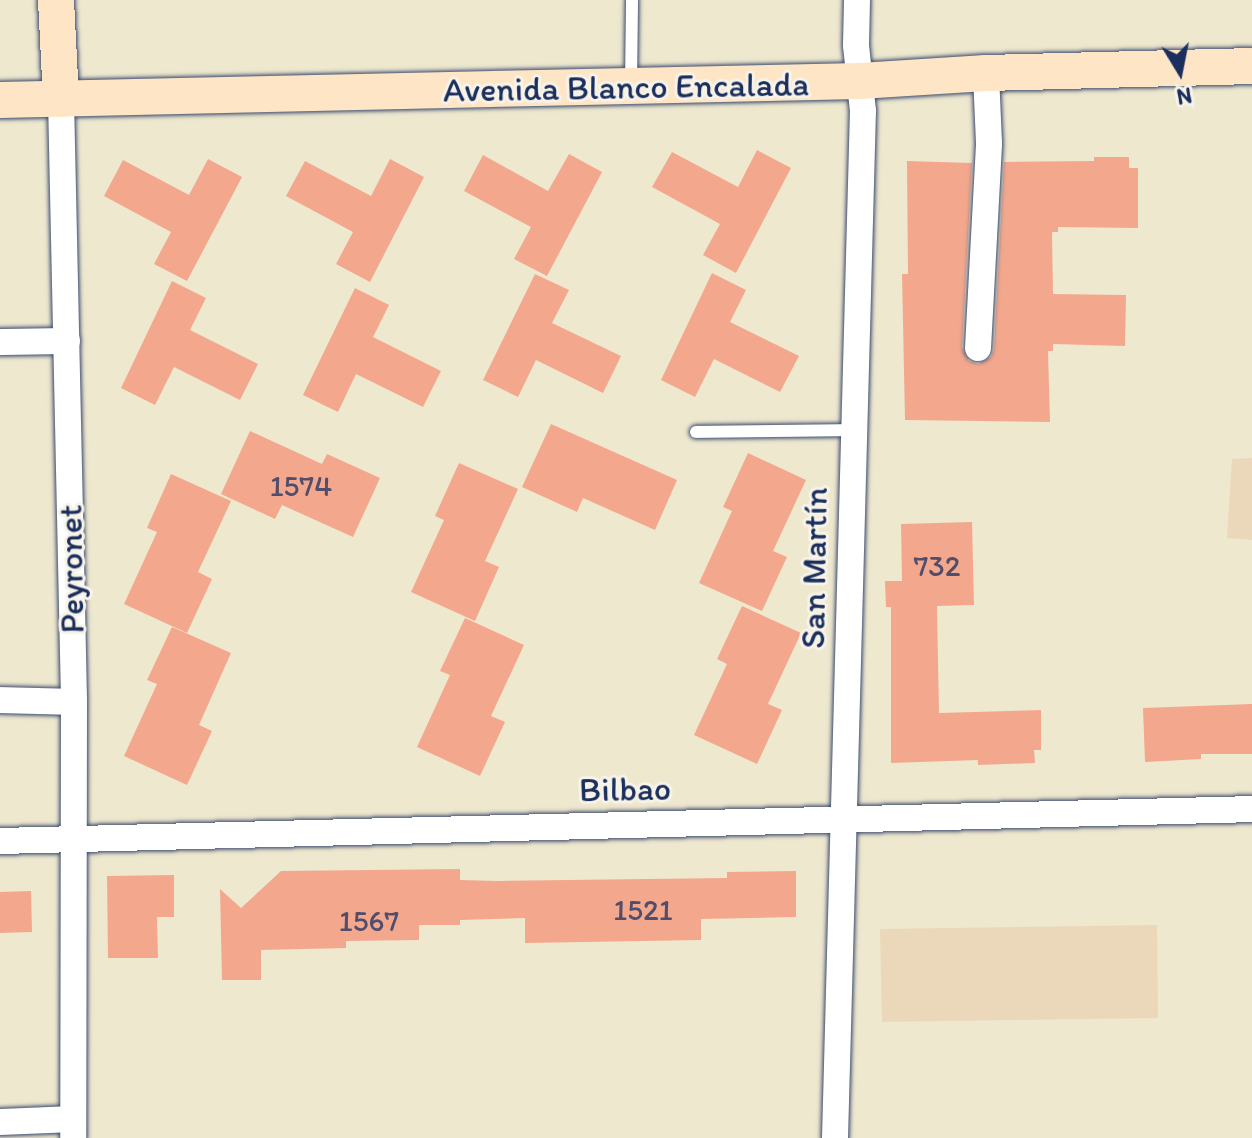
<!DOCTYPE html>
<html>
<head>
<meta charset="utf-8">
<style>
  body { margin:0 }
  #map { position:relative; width:1252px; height:1138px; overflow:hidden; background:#eee8cf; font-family:Itim,sans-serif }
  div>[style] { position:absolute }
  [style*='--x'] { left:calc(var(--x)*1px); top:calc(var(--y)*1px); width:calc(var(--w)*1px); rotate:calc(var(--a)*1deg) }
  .built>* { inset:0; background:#ebd8ba }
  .building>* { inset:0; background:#f3a88e }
  .roads { filter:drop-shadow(0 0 2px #3b4b6f) drop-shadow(0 0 2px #3b4b6f) }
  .lane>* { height:12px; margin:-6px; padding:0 6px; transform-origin:6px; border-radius:6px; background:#fff }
  .street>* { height:26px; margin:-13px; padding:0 13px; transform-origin:13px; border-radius:13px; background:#fff }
  .secondary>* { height:36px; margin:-18px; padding:0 18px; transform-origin:18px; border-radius:18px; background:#fde5c5 }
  span { translate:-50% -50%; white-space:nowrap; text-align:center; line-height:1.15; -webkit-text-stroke:6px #f7f3e8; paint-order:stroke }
  .number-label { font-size:30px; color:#514d6a }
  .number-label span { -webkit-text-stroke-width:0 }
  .street-label { font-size:34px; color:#1b2f5e }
  .north { position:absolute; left:1140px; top:32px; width:80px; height:80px; -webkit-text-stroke:6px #f7f3e8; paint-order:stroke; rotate:170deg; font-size:22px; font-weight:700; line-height:32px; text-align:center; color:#1b2f5e }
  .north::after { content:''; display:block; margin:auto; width:28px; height:36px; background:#1b2f5e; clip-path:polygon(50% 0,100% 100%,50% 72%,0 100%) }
</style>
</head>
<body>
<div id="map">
  <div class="built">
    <i style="clip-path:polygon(1252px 458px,1252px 540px,1227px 538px,1232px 459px)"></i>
    <i style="clip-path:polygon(1157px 925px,1158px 1018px,882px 1022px,880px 929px)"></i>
  </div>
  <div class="building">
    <i style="clip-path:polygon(757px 150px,791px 168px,736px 273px,703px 255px,720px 224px,652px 187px,672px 152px,738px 187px)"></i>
    <i style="clip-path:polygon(569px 154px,602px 172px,547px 276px,514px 259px,531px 227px,464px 191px,483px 155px,548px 191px)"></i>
    <i style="clip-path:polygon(1094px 157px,1129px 157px,1129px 168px,1138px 168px,1138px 228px,1058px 227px,1058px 232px,1052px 232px,1053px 294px,1126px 295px,1125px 346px,1053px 344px,1053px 351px,1048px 351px,1050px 422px,905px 420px,902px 274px,908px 274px,907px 161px,972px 163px,962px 347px,969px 361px,978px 364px,991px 357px,994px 349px,1004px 162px,1094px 161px)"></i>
    <i style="clip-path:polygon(208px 159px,242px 177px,187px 281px,154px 264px,171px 232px,104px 196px,123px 160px,189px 195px)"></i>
    <i style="clip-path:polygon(390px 159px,424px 177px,370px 282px,336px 264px,353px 232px,286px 196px,305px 161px,371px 196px)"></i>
    <i style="clip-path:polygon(712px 273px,746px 290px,730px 322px,799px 356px,780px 392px,714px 359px,695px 397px,661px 380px)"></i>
    <i style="clip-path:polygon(535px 274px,569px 290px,552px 323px,621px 356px,603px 393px,536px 360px,518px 397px,483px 380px)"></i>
    <i style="clip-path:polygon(172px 281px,206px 298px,190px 330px,258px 364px,240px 400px,174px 367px,155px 405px,121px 388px)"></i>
    <i style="clip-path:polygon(355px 288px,389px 305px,373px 337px,441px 371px,423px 407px,356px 374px,338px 412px,303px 395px)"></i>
    <i style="clip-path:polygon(551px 424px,677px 480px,655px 530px,583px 498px,577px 512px,522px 487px)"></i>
    <i style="clip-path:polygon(250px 431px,322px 464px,327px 454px,380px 478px,353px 537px,282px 505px,275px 519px,221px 494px)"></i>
    <i style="clip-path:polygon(748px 453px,806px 480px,773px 551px,787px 557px,762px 611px,699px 583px,732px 511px,723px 507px)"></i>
    <i style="clip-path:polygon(459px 463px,518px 489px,485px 561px,499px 567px,475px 621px,411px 592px,444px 520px,435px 516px)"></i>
    <i style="clip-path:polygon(171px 474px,231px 501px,198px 572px,212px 579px,187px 633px,124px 604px,157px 532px,147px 528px)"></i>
    <i style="clip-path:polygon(972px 522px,974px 605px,937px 606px,939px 713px,1041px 710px,1041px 750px,1034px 750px,1035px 763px,978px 765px,978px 760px,891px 763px,891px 607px,886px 607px,885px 581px,902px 581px,901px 524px)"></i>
    <i style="clip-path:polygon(742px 606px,801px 633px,768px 704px,782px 710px,757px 764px,694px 735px,727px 664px,717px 659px)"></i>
    <i style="clip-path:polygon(465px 618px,524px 645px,491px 716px,505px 722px,480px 776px,417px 747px,450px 675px,440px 671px)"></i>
    <i style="clip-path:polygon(172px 627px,231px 653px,199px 725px,212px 731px,187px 785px,124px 756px,157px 684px,147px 680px)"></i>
    <i style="clip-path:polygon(1252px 704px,1252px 754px,1201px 754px,1201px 759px,1145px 762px,1143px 708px)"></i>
    <i style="clip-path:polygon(460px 869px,460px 880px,497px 881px,727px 878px,727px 872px,796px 871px,796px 917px,701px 919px,701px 940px,525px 943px,525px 918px,460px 920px,460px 925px,419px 925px,419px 940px,346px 941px,346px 948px,261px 950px,261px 980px,222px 980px,220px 889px,241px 908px,281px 871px)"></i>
    <i style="clip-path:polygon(174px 875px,174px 917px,157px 917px,158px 958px,108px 958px,107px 876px)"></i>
    <i style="clip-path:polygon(31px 891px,32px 932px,0 933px,0 892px)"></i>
  </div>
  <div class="roads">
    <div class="lane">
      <i style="--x:631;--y:85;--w:85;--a:-89.3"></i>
      <i style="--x:696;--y:432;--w:157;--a:-0.7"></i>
    </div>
    <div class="street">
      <i style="--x:61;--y:99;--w:603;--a:88.76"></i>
      <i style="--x:74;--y:702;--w:436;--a:90.1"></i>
      <i style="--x:0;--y:342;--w:67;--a:-0.9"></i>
      <i style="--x:978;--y:348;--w:205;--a:-86.9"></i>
      <i style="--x:989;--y:143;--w:70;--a:-92.5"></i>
      <i style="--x:0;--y:700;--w:74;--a:1.5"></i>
      <i style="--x:0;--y:841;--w:1252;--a:-1.46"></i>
      <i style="--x:0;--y:1122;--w:73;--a:-2.4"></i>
      <i style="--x:835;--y:1138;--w:1027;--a:-88.44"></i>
      <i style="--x:863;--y:111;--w:66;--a:-96.1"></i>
      <i style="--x:856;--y:45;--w:45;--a:-88.7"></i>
    </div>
    <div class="secondary">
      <i style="--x:56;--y:0;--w:99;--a:87.1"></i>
      <i style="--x:0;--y:100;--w:860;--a:-1.27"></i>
      <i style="--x:860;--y:81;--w:126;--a:-3.6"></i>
      <i style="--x:986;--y:73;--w:266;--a:-1.5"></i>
    </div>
  </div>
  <div class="number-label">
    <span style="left:301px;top:486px">1574</span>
    <span style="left:937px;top:566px">732</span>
    <span style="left:643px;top:910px">1521</span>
    <span style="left:369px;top:921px">1567</span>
  </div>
  <div class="street-label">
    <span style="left:626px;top:87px;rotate:-1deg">Avenida Blanco Encalada</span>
    <span style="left:814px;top:568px;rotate:-89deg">San Martín</span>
    <span style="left:71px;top:569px;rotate:-91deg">Peyronet</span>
    <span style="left:625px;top:789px;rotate:-1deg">Bilbao</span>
  </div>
  <div class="north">N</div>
</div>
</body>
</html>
